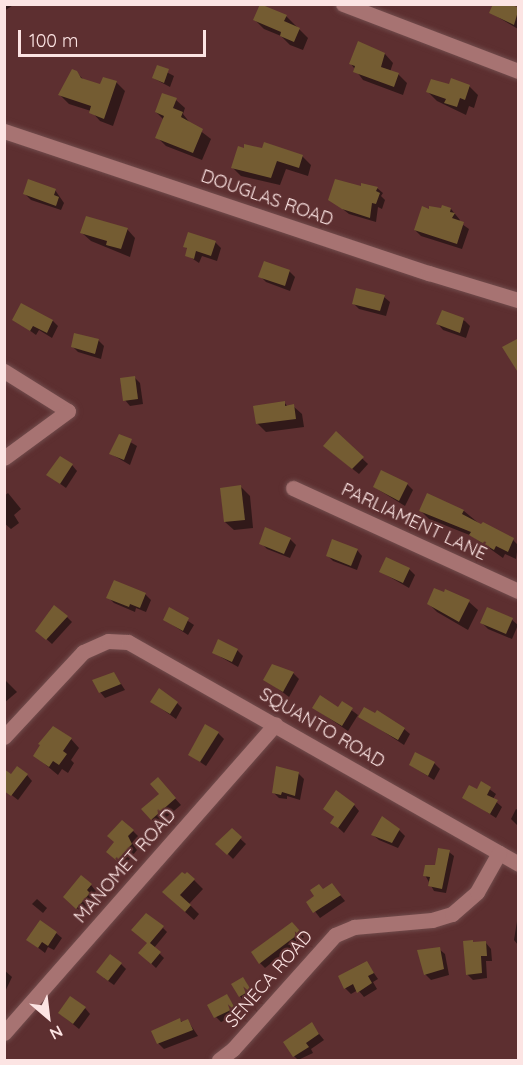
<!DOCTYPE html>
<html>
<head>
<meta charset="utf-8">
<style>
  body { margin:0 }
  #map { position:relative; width:523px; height:1065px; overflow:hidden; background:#5d2f30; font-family:Quicksand,sans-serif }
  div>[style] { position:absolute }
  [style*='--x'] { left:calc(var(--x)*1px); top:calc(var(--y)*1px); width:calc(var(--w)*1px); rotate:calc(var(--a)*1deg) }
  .shadow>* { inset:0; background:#0007 }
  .building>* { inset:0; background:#745c32 }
  .roads { filter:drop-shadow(0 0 2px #714c4c) drop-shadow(0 0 2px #714c4c) }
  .street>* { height:15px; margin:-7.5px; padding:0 7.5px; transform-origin:7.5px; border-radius:7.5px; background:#a77372 }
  span { translate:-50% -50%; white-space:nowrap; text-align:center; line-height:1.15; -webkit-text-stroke:4.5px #5d2f30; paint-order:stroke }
  .street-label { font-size:18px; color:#fce4e3 }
  .frame { position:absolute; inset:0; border:6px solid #fce4e3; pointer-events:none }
  .north { position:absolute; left:18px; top:987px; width:60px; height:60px; -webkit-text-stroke:4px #5d2f30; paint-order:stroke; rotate:152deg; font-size:16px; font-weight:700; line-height:24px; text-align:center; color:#fce4e3 }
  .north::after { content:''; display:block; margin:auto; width:21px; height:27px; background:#fce4e3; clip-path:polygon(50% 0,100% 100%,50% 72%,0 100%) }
  .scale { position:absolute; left:18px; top:30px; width:188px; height:27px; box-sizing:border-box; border:3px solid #fce4e3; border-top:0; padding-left:8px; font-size:18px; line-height:21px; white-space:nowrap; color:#fce4e3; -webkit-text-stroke:4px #5d2f30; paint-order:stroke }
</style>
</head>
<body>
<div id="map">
  <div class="shadow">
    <i style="clip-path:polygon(4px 4px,15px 4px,4px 11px)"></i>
    <i style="clip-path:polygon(506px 4px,518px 10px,518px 29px,491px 13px)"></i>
    <i style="clip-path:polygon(286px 16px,308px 38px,303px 50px,290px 45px,281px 36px,264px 29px,255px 20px)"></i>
    <i style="clip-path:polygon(385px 54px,393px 63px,390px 72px,398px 74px,407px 83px,403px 95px,363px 80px,351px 64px)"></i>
    <i style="clip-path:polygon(157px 67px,174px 76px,170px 87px,153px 78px)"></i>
    <i style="clip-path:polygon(76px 72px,85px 81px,101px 86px,116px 82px,125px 91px,113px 126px,100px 121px,91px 111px,69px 104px,60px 95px)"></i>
    <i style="clip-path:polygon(450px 86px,469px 86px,478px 95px,474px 108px,469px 106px,466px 115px,437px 101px,428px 92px)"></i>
    <i style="clip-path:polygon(176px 100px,185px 108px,183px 114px,190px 123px,211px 139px,202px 160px,166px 146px,157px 137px,164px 120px,156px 112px)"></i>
    <i style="clip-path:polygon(263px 149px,302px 156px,311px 165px,308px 176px,286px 169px,280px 185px,241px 176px,232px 167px)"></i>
    <i style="clip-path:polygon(362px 188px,377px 188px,383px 193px,381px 196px,385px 200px,382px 209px,378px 207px,376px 222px,349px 214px,330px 199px)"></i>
    <i style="clip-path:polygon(55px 190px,64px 203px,61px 210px,31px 200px,25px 194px)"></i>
    <i style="clip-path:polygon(451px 209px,460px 220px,459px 222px,469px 229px,462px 249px,421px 236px,415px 230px,430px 211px)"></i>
    <i style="clip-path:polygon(127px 229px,135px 238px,130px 257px,91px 241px,82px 233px)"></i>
    <i style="clip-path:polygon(215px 242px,221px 248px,217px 261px,202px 256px,199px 263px,187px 255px,188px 250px,185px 246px)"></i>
    <i style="clip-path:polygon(289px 271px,295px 277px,290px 291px,266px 282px,260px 276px)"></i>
    <i style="clip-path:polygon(384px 297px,390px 302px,386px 316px,359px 309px,353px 303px)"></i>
    <i style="clip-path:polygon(442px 311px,465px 321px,470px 326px,466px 338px,443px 330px,438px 324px)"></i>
    <i style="clip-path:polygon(14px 319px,53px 321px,58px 326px,52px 338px,39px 330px,36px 335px)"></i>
    <i style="clip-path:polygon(98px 340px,104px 346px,101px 359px,78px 352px,72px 346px)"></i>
    <i style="clip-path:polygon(134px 377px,140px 383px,143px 404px,130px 406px,125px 400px)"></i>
    <i style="clip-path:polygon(284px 402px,288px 407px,293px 406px,302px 414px,304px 427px,266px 432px,257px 423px)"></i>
    <i style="clip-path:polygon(336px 434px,368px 464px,359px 474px,330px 451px)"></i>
    <i style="clip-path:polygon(120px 436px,137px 446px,130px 465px,111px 454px)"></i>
    <i style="clip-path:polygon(72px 465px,77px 471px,66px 488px,48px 475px)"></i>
    <i style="clip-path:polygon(407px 484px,413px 490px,405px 506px,374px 487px)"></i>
    <i style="clip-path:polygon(241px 487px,250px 496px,253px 528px,234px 530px,225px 522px)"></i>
    <i style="clip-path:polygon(8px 493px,21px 509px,14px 515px,19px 523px,11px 529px,4px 523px,4px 496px)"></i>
    <i style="clip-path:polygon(428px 495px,464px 511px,482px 526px,483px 524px,513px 540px,518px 545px,516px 559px,505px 554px,503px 558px,472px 536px,429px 519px,421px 511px)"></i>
    <i style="clip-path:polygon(290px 539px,296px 545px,290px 558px,267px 549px,261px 543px)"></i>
    <i style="clip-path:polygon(357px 550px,362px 556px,357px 570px,333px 561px,327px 555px)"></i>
    <i style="clip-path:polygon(409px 569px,415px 575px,409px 588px,381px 572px)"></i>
    <i style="clip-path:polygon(145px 594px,151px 600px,146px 612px,136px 608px,135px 612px,114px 603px,108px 597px)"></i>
    <i style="clip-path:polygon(469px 602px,478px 610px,468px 630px,437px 612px,428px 603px)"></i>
    <i style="clip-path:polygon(170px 609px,194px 625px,188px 635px,165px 620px)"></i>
    <i style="clip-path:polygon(67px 617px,72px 622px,52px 644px,43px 636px)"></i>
    <i style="clip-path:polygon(512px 620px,518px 625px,512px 639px,488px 629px,482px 623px)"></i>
    <i style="clip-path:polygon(237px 650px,243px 656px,238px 667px,214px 653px)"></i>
    <i style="clip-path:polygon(273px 666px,293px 673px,299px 679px,289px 697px,265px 679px)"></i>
    <i style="clip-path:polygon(114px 673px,125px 690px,105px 698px,100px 692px)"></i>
    <i style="clip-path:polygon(4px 679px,17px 692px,4px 703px)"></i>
    <i style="clip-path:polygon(152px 702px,177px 703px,182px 708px,176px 719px)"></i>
    <i style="clip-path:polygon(342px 703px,358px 715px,348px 731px,314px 708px,338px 709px)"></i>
    <i style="clip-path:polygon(360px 716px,404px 729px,410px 734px,404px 745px)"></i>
    <i style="clip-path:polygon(218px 733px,224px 739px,206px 766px,190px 755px)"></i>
    <i style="clip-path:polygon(71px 739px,79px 748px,71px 760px,74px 763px,68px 773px,62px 769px,58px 775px,35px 756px)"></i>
    <i style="clip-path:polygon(434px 763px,440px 769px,434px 780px,410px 765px)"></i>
    <i style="clip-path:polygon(298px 773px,304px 779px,300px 800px,287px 796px,287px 799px,279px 798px,274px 793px)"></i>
    <i style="clip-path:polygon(27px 775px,32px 781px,18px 800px,9px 793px)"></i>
    <i style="clip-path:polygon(481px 783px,496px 794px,493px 799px,502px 807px,496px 818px,464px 797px,477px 791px)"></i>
    <i style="clip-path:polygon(163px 785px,181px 805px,157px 825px,143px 809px,161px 794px)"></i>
    <i style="clip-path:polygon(354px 805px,359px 811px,344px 833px,332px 822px,335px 818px,325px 809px)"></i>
    <i style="clip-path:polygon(516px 809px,518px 810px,518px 826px,511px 819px)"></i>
    <i style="clip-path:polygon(399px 830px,405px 836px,398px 848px,379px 840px,373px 835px)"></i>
    <i style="clip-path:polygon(133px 831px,138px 836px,132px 843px,137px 850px,124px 866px,113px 857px,116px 843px)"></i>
    <i style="clip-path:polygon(232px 831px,246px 844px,233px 859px,218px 844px)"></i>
    <i style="clip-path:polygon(449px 852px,454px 856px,446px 893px,434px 891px,425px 875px)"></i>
    <i style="clip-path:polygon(194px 880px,203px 889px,189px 904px,199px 914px,194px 920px,173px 901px)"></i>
    <i style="clip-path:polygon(91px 885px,96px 891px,92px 896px,95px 899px,83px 913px,70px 903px)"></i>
    <i style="clip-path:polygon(332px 885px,345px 901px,320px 918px,308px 902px)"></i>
    <i style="clip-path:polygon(37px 899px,47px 908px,43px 913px,32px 904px)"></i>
    <i style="clip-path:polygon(518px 915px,518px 945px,514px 940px)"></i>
    <i style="clip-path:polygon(163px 928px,167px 932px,154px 948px,164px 958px,156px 968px,140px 953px)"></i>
    <i style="clip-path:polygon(297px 928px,304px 937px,265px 968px,260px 963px)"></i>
    <i style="clip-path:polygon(56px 933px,62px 938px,54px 950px,48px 947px,45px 953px,28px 940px)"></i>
    <i style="clip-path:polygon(486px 943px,491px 949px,492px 961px,486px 961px,487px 978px,473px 980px,467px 974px)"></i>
    <i style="clip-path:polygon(439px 949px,445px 954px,449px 975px,431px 980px,425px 974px)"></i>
    <i style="clip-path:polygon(367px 963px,378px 979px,373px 982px,377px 989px,364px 997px,358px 990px,351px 994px,345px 988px)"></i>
    <i style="clip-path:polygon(121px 964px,126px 969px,114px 985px,104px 978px)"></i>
    <i style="clip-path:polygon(4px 970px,12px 977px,4px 994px)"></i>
    <i style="clip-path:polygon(245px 981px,252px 993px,242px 999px,240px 996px)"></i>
    <i style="clip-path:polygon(227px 996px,239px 1013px,221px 1022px,216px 1017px)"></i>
    <i style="clip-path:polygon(85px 1008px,90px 1014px,79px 1029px,59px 1013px)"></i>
    <i style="clip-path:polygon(180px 1020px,183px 1023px,188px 1021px,198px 1036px,164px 1049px,158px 1043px)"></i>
    <i style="clip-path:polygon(311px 1024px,324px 1040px,311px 1049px,313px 1053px,298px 1060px,294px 1056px)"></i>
  </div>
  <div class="building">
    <i style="clip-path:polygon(260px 4px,287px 15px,284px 21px,300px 28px,294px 42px,280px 36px,281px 32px,253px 20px)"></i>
    <i style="clip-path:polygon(493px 4px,510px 4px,519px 8px,514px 25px,489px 13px)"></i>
    <i style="clip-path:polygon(358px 41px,385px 53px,381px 67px,399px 73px,394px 87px,353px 72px,355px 66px,349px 64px)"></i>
    <i style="clip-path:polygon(157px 65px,169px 69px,164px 83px,152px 78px)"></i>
    <i style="clip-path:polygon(72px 69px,77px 71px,81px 78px,100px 84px,103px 77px,117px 81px,104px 119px,89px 113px,91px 106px,58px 95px)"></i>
    <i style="clip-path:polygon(451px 78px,470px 85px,465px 100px,460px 98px,457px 107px,444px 103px,446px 99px,426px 92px,431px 79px,449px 84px)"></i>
    <i style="clip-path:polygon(162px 93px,177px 98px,173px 108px,183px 112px,181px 117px,203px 129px,193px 153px,155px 138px,164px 116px,155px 112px)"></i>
    <i style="clip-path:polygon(264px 142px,303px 155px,299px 168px,277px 161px,271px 178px,231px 168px,238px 146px,244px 148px,244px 144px,262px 148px)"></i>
    <i style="clip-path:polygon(28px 179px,56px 189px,54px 195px,59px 197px,56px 206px,23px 194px)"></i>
    <i style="clip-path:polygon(335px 179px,361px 186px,361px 183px,378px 187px,376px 191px,380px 193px,376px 204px,372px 203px,370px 218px,342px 209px,328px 200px)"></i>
    <i style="clip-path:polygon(442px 205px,451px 208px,450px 212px,455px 213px,452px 218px,464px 222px,457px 244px,414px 230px,422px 206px,429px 209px,429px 206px,441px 208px)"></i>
    <i style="clip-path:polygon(86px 216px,128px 228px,121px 249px,106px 245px,107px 241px,80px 233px)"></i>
    <i style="clip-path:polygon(188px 232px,216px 241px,211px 256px,196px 251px,194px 259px,185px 256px,187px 248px,183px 247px)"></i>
    <i style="clip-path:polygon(264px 261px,290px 270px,285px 286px,258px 277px)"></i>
    <i style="clip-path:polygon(356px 288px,385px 295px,380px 311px,352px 304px)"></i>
    <i style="clip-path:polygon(21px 303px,53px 320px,47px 333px,33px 326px,30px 331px,12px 320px)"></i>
    <i style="clip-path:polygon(442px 310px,464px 318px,460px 333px,436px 324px)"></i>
    <i style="clip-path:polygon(74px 333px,99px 339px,95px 354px,71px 347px)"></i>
    <i style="clip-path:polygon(519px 338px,519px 374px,502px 347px)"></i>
    <i style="clip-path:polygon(135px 376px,138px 399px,123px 401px,120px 378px)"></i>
    <i style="clip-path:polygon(285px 401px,285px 406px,294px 404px,296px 419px,256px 424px,253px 406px)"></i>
    <i style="clip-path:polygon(336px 431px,364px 457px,352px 469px,323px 446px)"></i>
    <i style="clip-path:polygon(119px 434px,132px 439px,124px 460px,109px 454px)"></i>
    <i style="clip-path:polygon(60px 456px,73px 464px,60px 484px,46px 475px)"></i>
    <i style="clip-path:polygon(381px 470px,408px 483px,399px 501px,373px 487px)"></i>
    <i style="clip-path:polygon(241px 485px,245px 520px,224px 522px,220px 488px)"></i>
    <i style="clip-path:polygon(427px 493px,464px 510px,462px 514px,481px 524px,483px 522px,514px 538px,508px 552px,496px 546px,494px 550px,469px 535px,471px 532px,419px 511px)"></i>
    <i style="clip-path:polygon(265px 527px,291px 538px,284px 554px,259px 544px)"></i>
    <i style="clip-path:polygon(332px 539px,358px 549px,351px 566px,326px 556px)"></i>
    <i style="clip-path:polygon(386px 557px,410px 568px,403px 583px,379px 572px)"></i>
    <i style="clip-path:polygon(114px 580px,146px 593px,140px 608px,130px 604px,129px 607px,106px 598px)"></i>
    <i style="clip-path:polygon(434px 588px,444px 592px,445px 589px,470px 600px,459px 622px,427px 604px)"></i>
    <i style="clip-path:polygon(54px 605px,68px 616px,46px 640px,35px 631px)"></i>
    <i style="clip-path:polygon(169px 607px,189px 618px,183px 631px,163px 620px)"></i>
    <i style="clip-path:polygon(487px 607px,513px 618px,506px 634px,480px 623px)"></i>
    <i style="clip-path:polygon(218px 639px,238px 649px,232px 662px,212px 653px)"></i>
    <i style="clip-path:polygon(272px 664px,294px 672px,283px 692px,263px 680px)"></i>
    <i style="clip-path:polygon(114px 672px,121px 684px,99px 693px,92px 680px)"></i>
    <i style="clip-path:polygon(159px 688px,178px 702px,170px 714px,150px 702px)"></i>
    <i style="clip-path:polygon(320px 695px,338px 707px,342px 701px,353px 708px,342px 726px,312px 708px)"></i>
    <i style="clip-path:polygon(364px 707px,375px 713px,377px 710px,405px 728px,398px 740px,358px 717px)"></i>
    <i style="clip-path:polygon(205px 724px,219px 732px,200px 762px,188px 755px)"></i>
    <i style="clip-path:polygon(53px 726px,72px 738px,63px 751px,67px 754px,59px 765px,53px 761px,49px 767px,33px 756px,40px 745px,38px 744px)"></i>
    <i style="clip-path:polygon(415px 752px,435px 762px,428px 776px,409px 765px)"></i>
    <i style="clip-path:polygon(17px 766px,28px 774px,11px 796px,4px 791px,4px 769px,11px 774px)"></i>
    <i style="clip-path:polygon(276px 766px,299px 772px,295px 796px,282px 792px,281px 795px,272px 793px)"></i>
    <i style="clip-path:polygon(158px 777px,176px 798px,151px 820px,141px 809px,159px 794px,150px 784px)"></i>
    <i style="clip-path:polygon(481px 781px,491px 787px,487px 795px,498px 800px,490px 814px,462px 798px,469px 785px,477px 789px)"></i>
    <i style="clip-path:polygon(336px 790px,355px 804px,338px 828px,330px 823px,334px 817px,323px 809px)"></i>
    <i style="clip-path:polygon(382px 816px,400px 829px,392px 843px,371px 835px)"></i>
    <i style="clip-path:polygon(122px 820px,134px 830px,128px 836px,132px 844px,117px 861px,106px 852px,114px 842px,107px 836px)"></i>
    <i style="clip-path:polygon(232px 828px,242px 837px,227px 855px,215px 844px)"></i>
    <i style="clip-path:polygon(438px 848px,450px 850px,442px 889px,428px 886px,430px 877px,423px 876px,425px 865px,435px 865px)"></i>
    <i style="clip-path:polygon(182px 872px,185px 874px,187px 872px,195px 879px,180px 895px,191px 905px,185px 912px,162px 892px)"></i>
    <i style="clip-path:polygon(81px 875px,92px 884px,87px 890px,90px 893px,76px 909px,63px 897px)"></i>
    <i style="clip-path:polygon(332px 883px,341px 895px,313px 913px,306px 902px,314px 896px,310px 890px,319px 884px,323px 889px)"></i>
    <i style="clip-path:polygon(146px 913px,164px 926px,150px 943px,161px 952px,151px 964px,138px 953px,147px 943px,131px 930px)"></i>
    <i style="clip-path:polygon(40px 920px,57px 932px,48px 946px,42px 942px,38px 948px,26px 940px)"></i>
    <i style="clip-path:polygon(292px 922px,301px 932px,259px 964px,251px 952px)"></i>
    <i style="clip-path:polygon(473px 940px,473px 942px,486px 941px,487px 956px,481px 956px,482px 973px,466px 975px,463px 941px)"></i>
    <i style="clip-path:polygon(440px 947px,444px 969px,424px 975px,417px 950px)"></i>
    <i style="clip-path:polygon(110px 954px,122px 963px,108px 981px,96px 972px)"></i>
    <i style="clip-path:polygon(367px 961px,374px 973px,368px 976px,372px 983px,357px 993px,353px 984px,344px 989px,338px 976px)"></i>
    <i style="clip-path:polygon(243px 977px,251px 990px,239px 997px,231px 984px)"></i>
    <i style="clip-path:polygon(227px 994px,235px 1008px,214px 1018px,207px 1005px)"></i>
    <i style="clip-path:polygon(70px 996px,86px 1007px,73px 1024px,58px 1013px)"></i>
    <i style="clip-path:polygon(180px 1018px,181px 1022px,188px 1019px,193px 1030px,157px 1044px,151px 1031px)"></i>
    <i style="clip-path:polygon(312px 1022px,319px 1034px,306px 1043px,309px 1047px,293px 1057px,283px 1042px)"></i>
  </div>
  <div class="roads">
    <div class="street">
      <i style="--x:343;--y:4;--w:187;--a:20.9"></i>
      <i style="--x:4;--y:131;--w:448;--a:18.5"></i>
      <i style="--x:429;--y:273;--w:93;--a:16.9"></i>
      <i style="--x:4;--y:371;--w:75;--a:32"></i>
      <i style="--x:68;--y:411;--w:79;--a:143.7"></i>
      <i style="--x:293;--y:488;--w:247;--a:24.6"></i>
      <i style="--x:4;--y:737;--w:116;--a:-47.1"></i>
      <i style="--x:83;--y:652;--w:27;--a:-24"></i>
      <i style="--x:108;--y:641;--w:20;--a:3"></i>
      <i style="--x:128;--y:642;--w:449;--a:29.6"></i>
      <i style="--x:4;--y:1033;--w:411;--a:-48.7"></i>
      <i style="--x:219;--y:1060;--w:18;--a:-38"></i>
      <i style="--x:233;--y:1049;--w:153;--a:-48.2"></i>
      <i style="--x:335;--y:935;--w:21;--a:-23"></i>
      <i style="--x:354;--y:927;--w:78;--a:-5.1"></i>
      <i style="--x:432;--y:920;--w:21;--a:-17"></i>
      <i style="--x:452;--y:914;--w:33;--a:-41"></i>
      <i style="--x:477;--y:892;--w:45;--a:-60.6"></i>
    </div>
  </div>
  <div class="street-label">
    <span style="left:267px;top:198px;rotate:19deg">DOUGLAS ROAD</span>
    <span style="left:414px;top:522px;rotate:25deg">PARLIAMENT LANE</span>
    <span style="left:322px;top:728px;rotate:30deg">SQUANTO ROAD</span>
    <span style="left:125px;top:866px;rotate:-49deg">MANOMET ROAD</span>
    <span style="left:269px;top:979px;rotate:-49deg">SENECA ROAD</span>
  </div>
  <div class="frame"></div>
  <div class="north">N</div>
  <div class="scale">100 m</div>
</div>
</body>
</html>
